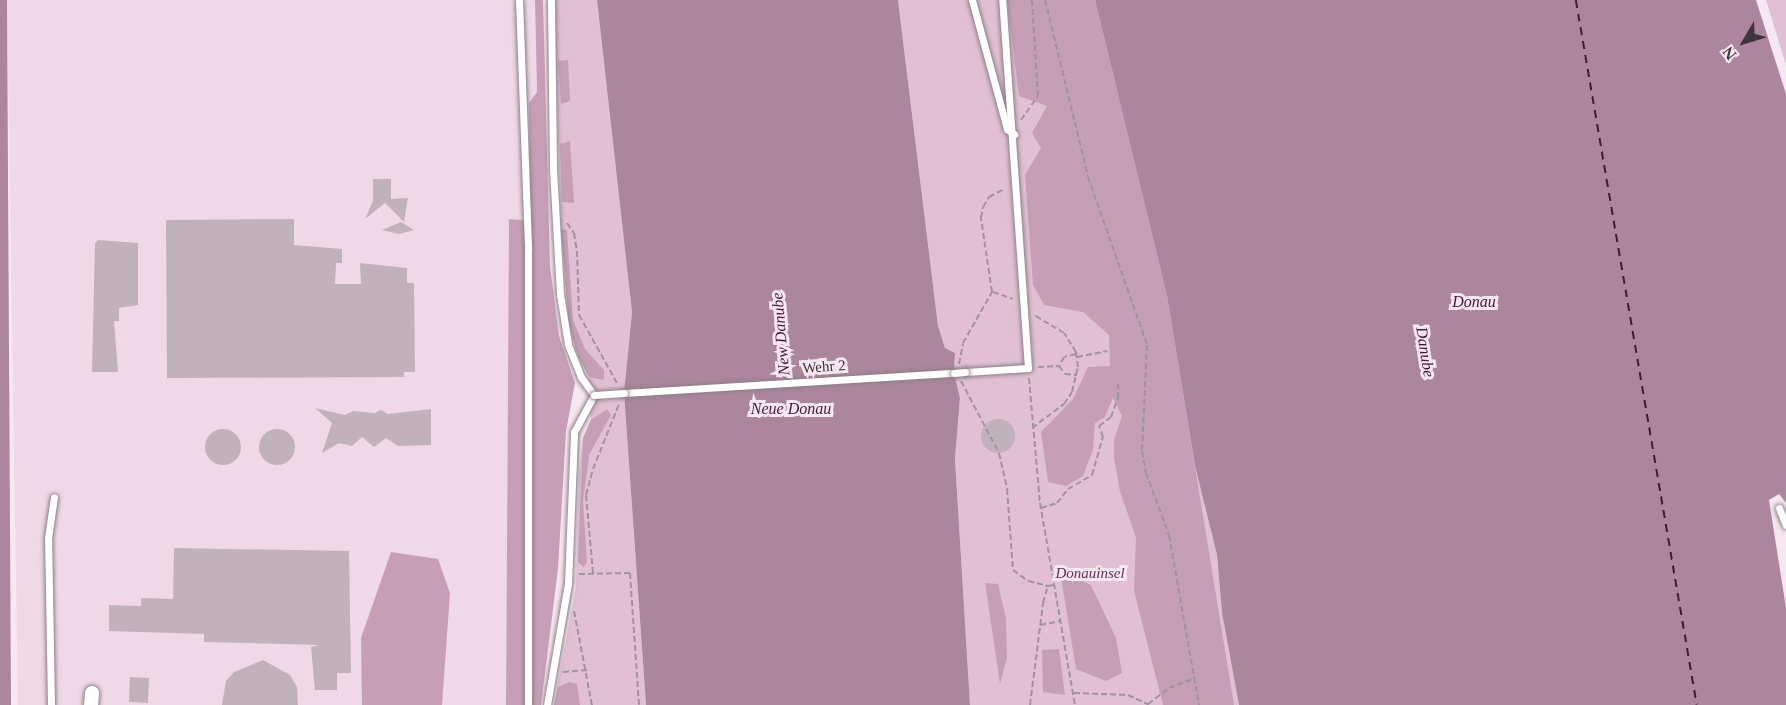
<!DOCTYPE html>
<html>
<head>
<meta charset="utf-8">
<style>
  body { margin:0 }
  #map { position:relative; width:1786px; height:705px; overflow:hidden; background:#f7e7f0; font-family:Georgia,serif }
  div>[style] { position:absolute }
  [style*='--x'] { left:calc(var(--x)*1px); top:calc(var(--y)*1px); width:calc(var(--w)*1px); rotate:calc(var(--a)*1deg) }
  .built>* { inset:0; background:#f0d9e6 }
  .green>* { inset:0; background:#e2c0d4 }
  .forest>* { inset:0; background:#c69fb6 }
  .water>* { inset:0; background:#ac869d }
  .ferry>* { height:1.5px; margin-top:-0.75px; transform-origin:0; background:repeating-linear-gradient(90deg,#481839 0 8px,transparent 0 14px) }
  .building>* { inset:0; background:#c1b1ba }
  .round { border-radius:50% }
  .path>* { height:2px; margin-top:-1px; transform-origin:0; background:repeating-linear-gradient(90deg,#9f949a 0 6px,transparent 0 9px) }
  .roads { filter:drop-shadow(0 0 2px #8e8088) drop-shadow(0 0 2px #8e8088) }
  .lane>* { height:7px; margin:-3.5px; padding:0 3.5px; transform-origin:3.5px; border-radius:3.5px; background:#fff }
  .street>* { height:14px; margin:-7px; padding:0 7px; transform-origin:7px; border-radius:7px; background:#fff }
  .bridges { filter:drop-shadow(0 0 2px #8e8088) drop-shadow(0 0 2px #8e8088) }
  .lane-bridge>* { height:7px; margin:-3.5px; padding:0 3.5px; transform-origin:3.5px; border-radius:3.5px; background:#fff }
  span { translate:-50% -50%; white-space:nowrap; text-align:center; line-height:1.15; -webkit-text-stroke:6px #f7e7f0; paint-order:stroke }
  .street-label { font-size:15px; color:#3d373a }
  .park-label { font-size:15px; color:#643253; font-style:italic }
  .water-label { font-size:16px; color:#481839; font-style:italic }
  .north { position:absolute; left:1714px; top:12px; width:60px; height:60px; -webkit-text-stroke:4px #f7e7f0; paint-order:stroke; rotate:232deg; font-size:16px; font-weight:700; line-height:24px; text-align:center; color:#3d373a }
  .north::after { content:''; display:block; margin:auto; width:21px; height:27px; background:#3d373a; clip-path:polygon(50% 0,100% 100%,50% 72%,0 100%) }
</style>
</head>
<body>
<div id="map">
  <div class="built">
    <i style="clip-path:polygon(7px 0,535px 0,537px 93px,529px 103px,530px 222px,509px 219px,506px 705px,18px 705px)"></i>
  </div>
  <div class="green">
    <i style="clip-path:polygon(554px 0,597px 0,632px 312px,624px 393px,646px 705px,554px 705px,576px 587px,579px 471px,583px 438px,591px 419px,589px 377px,578px 356px,569px 325px,561px 229px)"></i>
    <i style="clip-path:polygon(898px 0,1095px 0,1167px 296px,1195px 466px,1217px 555px,1222px 613px,1239px 705px,970px 705px,955px 459px,960px 398px,954px 373px,955px 353px,945px 348px,938px 326px)"></i>
    <i style="clip-path:polygon(1766px 0,1786px 0,1786px 65px)"></i>
  </div>
  <div class="forest">
    <i style="clip-path:polygon(535px 0,543px 0,550px 266px,559px 336px,575px 383px,566px 431px,558px 569px,541px 705px,506px 705px,509px 219px,530px 221px,529px 103px,537px 92px)"></i>
    <i style="clip-path:polygon(1007px 0,1095px 0,1167px 296px,1234px 705px,1163px 705px,1134px 591px,1136px 537px,1120px 492px,1114px 458px,1114px 440px,1122px 416px,1113px 398px,1105px 417px,1095px 423px,1093px 450px,1083px 476px,1066px 486px,1048px 482px,1041px 432px,1073px 399px,1088px 367px,1110px 366px,1109px 335px,1083px 312px,1044px 305px,1033px 285px,1025px 175px,1041px 148px,1032px 133px,1047px 106px,1019px 96px)"></i>
    <i style="clip-path:polygon(568px 60px,570px 101px,561px 104px,558px 61px)"></i>
    <i style="clip-path:polygon(570px 141px,574px 203px,562px 202px,560px 144px)"></i>
    <i style="clip-path:polygon(561px 229px,567px 230px,573px 320px,585px 349px,604px 370px,604px 380px,589px 377px,578px 356px,569px 325px)"></i>
    <i style="clip-path:polygon(607px 409px,611px 415px,589px 455px,587px 472px,583px 501px,587px 562px,584px 567px,578px 562px,583px 438px,591px 420px)"></i>
    <i style="clip-path:polygon(391px 552px,438px 559px,450px 593px,442px 705px,362px 705px,361px 638px)"></i>
    <i style="clip-path:polygon(1060px 571px,1091px 585px,1116px 638px,1122px 673px,1106px 681px,1076px 669px)"></i>
    <i style="clip-path:polygon(985px 583px,998px 584px,1006px 618px,1007px 658px,1000px 684px)"></i>
    <i style="clip-path:polygon(1059px 649px,1065px 695px,1043px 692px,1042px 650px)"></i>
    <i style="clip-path:polygon(569px 682px,577px 684px,580px 705px,554px 705px,558px 687px)"></i>
  </div>
  <div class="water">
    <i style="clip-path:polygon(0 0,7px 0,11px 705px,0 705px)"></i>
    <i style="clip-path:polygon(597px 0,898px 0,938px 326px,945px 348px,955px 353px,954px 373px,960px 398px,955px 459px,970px 705px,646px 705px,624px 393px,632px 312px)"></i>
    <i style="clip-path:polygon(1095px 0,1756px 0,1786px 94px,1786px 503px,1779px 494px,1769px 500px,1786px 608px,1786px 705px,1239px 705px,1222px 613px,1217px 555px,1195px 466px,1167px 296px)"></i>
  </div>
  <div class="ferry">
    <i style="--x:1576;--y:0;--w:715;--a:80.26"></i>
  </div>
  <div class="building">
    <i style="clip-path:polygon(373px 179px,391px 179px,391px 199px,408px 198px,404px 222px,385px 203px,365px 219px,373px 201px)"></i>
    <i style="clip-path:polygon(294px 219px,294px 245px,342px 249px,342px 263px,336px 263px,335px 284px,361px 284px,360px 263px,407px 268px,407px 283px,414px 283px,415px 372px,404px 372px,404px 377px,167px 378px,166px 220px)"></i>
    <i style="clip-path:polygon(401px 222px,414px 230px,399px 234px,382px 230px)"></i>
    <i style="clip-path:polygon(98px 240px,138px 243px,138px 305px,119px 308px,119px 321px,114px 321px,118px 372px,92px 372px,95px 243px)"></i>
    <i style="clip-path:polygon(315px 408px,345px 415px,353px 411px,375px 413px,381px 410px,388px 414px,431px 409px,431px 445px,398px 446px,386px 438px,374px 447px,362px 437px,352px 446px,339px 443px,322px 453px,332px 423px)"></i>
    <i class="round" style="left:981px;top:419px;width:34px;height:34px"></i>
    <i class="round" style="left:205px;top:429px;width:36px;height:36px"></i>
    <i class="round" style="left:259px;top:429px;width:36px;height:36px"></i>
    <i style="clip-path:polygon(174px 548px,349px 551px,351px 673px,337px 673px,337px 690px,315px 690px,311px 647px,319px 645px,204px 642px,204px 634px,109px 631px,109px 605px,141px 606px,141px 598px,173px 599px)"></i>
    <i style="clip-path:polygon(263px 660px,290px 675px,297px 687px,298px 705px,222px 705px,226px 681px,234px 672px)"></i>
    <i style="clip-path:polygon(130px 677px,149px 678px,148px 703px,129px 702px)"></i>
  </div>
  <div class="path">
    <i style="--x:1045;--y:0;--w:182;--a:76.3"></i>
    <i style="--x:1088;--y:177;--w:178;--a:70.6"></i>
    <i style="--x:1147;--y:345;--w:106;--a:92.7"></i>
    <i style="--x:1142;--y:451;--w:22;--a:80"></i>
    <i style="--x:1146;--y:473;--w:66;--a:69.6"></i>
    <i style="--x:1169;--y:535;--w:173;--a:80"></i>
    <i style="--x:1021;--y:120;--w:29;--a:-55"></i>
    <i style="--x:1038;--y:96;--w:96;--a:-93.6"></i>
    <i style="--x:567;--y:223;--w:12;--a:55"></i>
    <i style="--x:574;--y:233;--w:18;--a:81"></i>
    <i style="--x:577;--y:251;--w:64;--a:88.2"></i>
    <i style="--x:579;--y:315;--w:78;--a:60.8"></i>
    <i style="--x:993;--y:292;--w:21;--a:19"></i>
    <i style="--x:1076;--y:354;--w:12;--a:166"></i>
    <i style="--x:1064;--y:357;--w:10;--a:119"></i>
    <i style="--x:1059;--y:366;--w:10;--a:53"></i>
    <i style="--x:1065;--y:374;--w:12;--a:5"></i>
    <i style="--x:1077;--y:357;--w:31;--a:-11"></i>
    <i style="--x:959;--y:364;--w:21;--a:-79"></i>
    <i style="--x:963;--y:343;--w:59;--a:-60.4"></i>
    <i style="--x:992;--y:292;--w:75;--a:-98.5"></i>
    <i style="--x:981;--y:218;--w:11;--a:-80"></i>
    <i style="--x:983;--y:207;--w:12;--a:-59"></i>
    <i style="--x:989;--y:197;--w:17;--a:-28"></i>
    <i style="--x:1038;--y:367;--w:21;--a:-3"></i>
    <i style="--x:1029;--y:378;--w:125;--a:85"></i>
    <i style="--x:1040;--y:503;--w:205;--a:80.2"></i>
    <i style="--x:961;--y:381;--w:81;--a:62.2"></i>
    <i style="--x:999;--y:453;--w:37;--a:77"></i>
    <i style="--x:1007;--y:489;--w:81;--a:85.8"></i>
    <i style="--x:1013;--y:570;--w:19;--a:36"></i>
    <i style="--x:1028;--y:581;--w:21;--a:14"></i>
    <i style="--x:1032;--y:428;--w:40;--a:-37"></i>
    <i style="--x:1064;--y:404;--w:14;--a:-56"></i>
    <i style="--x:1072;--y:392;--w:26;--a:-77"></i>
    <i style="--x:1078;--y:367;--w:15;--a:-98"></i>
    <i style="--x:1076;--y:352;--w:22;--a:-122"></i>
    <i style="--x:1064;--y:333;--w:35;--a:-149"></i>
    <i style="--x:1041;--y:508;--w:17;--a:-17"></i>
    <i style="--x:1057;--y:503;--w:18;--a:-52"></i>
    <i style="--x:1068;--y:489;--w:28;--a:-30"></i>
    <i style="--x:1092;--y:475;--w:40;--a:-74"></i>
    <i style="--x:1103;--y:437;--w:12;--a:-110"></i>
    <i style="--x:1099;--y:426;--w:15;--a:-37"></i>
    <i style="--x:1111;--y:417;--w:20;--a:-70"></i>
    <i style="--x:1118;--y:398;--w:14;--a:-90"></i>
    <i style="--x:593;--y:573;--w:78;--a:-95.1"></i>
    <i style="--x:586;--y:495;--w:27;--a:-75"></i>
    <i style="--x:593;--y:469;--w:70;--a:-68.2"></i>
    <i style="--x:579;--y:574;--w:51;--a:-1.1"></i>
    <i style="--x:630;--y:573;--w:132;--a:86.1"></i>
    <i style="--x:574;--y:611;--w:96;--a:79.2"></i>
    <i style="--x:1040;--y:625;--w:20;--a:-11"></i>
    <i style="--x:563;--y:672;--w:24;--a:-5"></i>
    <i style="--x:1074;--y:693;--w:54;--a:2.1"></i>
    <i style="--x:1128;--y:695;--w:23;--a:25"></i>
    <i style="--x:1148;--y:704;--w:26;--a:-37"></i>
    <i style="--x:1169;--y:688;--w:28;--a:-21"></i>
    <i style="--x:1030;--y:705;--w:103;--a:-82.7"></i>
    <i style="--x:1043;--y:603;--w:18;--a:-74"></i>
    <i style="--x:1048;--y:586;--w:6;--a:-9"></i>
  </div>
  <div class="roads">
    <div class="lane">
      <i style="--x:519;--y:0;--w:250;--a:87.9"></i>
      <i style="--x:528;--y:250;--w:455;--a:90"></i>
      <i style="--x:972;--y:0;--w:134;--a:74.8"></i>
      <i style="--x:1007;--y:129;--w:9;--a:36"></i>
      <i style="--x:965;--y:372;--w:63;--a:-3.6"></i>
      <i style="--x:1028;--y:368;--w:369;--a:-94"></i>
      <i style="--x:624;--y:393;--w:331;--a:-3.5"></i>
      <i style="--x:1779;--y:508;--w:18;--a:68"></i>
      <i style="--x:51;--y:705;--w:167;--a:-91"></i>
      <i style="--x:48;--y:538;--w:41;--a:-81.7"></i>
      <i style="--x:547;--y:705;--w:123;--a:-80.2"></i>
      <i style="--x:568;--y:584;--w:152;--a:-87.7"></i>
      <i style="--x:574;--y:432;--w:42;--a:-61.6"></i>
      <i style="--x:594;--y:395;--w:22;--a:-126"></i>
      <i style="--x:581;--y:377;--w:35;--a:-112"></i>
      <i style="--x:568;--y:344;--w:51;--a:-99.1"></i>
      <i style="--x:560;--y:294;--w:127;--a:-93.2"></i>
      <i style="--x:553;--y:167;--w:167;--a:-90.7"></i>
    </div>
    <div class="street">
      <i style="--x:91;--y:705;--w:12;--a:-85"></i>
    </div>
  </div>
  <div class="bridges">
    <div class="lane-bridge">
      <i style="--x:954;--y:373;--w:11;--a:-5"></i>
      <i style="--x:594;--y:395;--w:30;--a:-4"></i>
    </div>
  </div>
  <div class="street-label">
    <span style="left:824px;top:367px;rotate:-4deg">Wehr 2</span>
  </div>
  <div class="park-label">
    <span style="left:1090px;top:574px">Donauinsel</span>
  </div>
  <div class="water-label">
    <span style="left:1474px;top:302px">Donau</span>
    <span style="left:781px;top:334px;rotate:-95deg">New Danube</span>
    <span style="left:1425px;top:352px;rotate:81deg">Danube</span>
    <span style="left:791px;top:409px">Neue Donau</span>
  </div>
  <div class="north">N</div>
</div>
</body>
</html>
